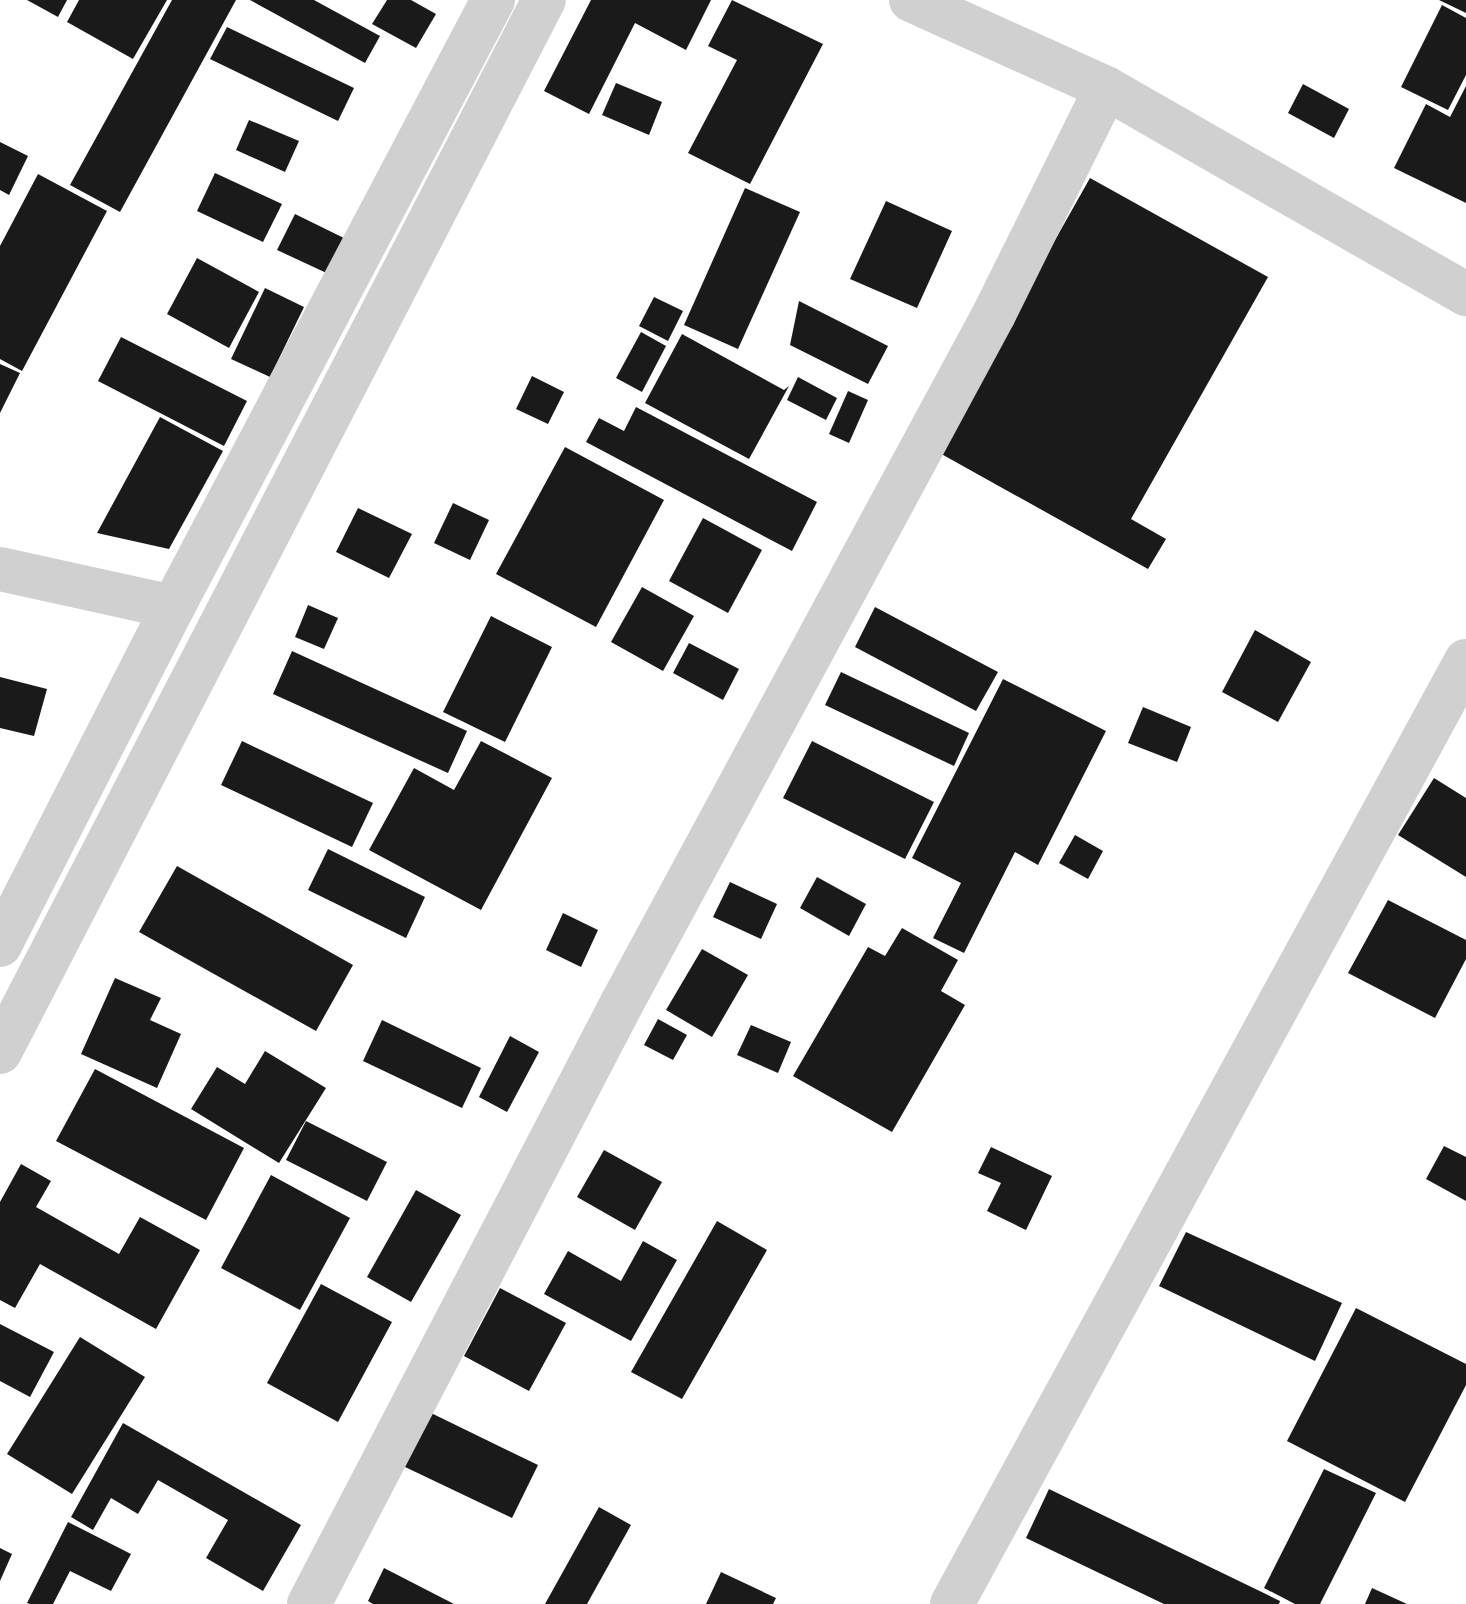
<!DOCTYPE html>
<html>
<head>
<meta charset="utf-8">
<style>
  body { margin:0 }
  #map { position:relative; width:1466px; height:1604px; overflow:hidden; background:#fff; font-family:"Titillium Web",sans-serif }
  div>[style] { position:absolute }
  [style*='--x'] { left:calc(var(--x)*1px); top:calc(var(--y)*1px); width:calc(var(--w)*1px); rotate:calc(var(--a)*1deg) }
  .building>* { inset:0; background:#1a1a1a }
  .minor>* { height:44px; margin:-22px; padding:0 22px; transform-origin:22px; border-radius:22px; background:#d0d0d0 }
  span { translate:-50% -50%; white-space:nowrap; text-align:center; line-height:1.15; -webkit-text-stroke:8px #fff; paint-order:stroke }
</style>
</head>
<body>
<div id="map">
  <div class="building">
    <i style="clip-path:polygon(27px 0,67px 0,58px 17px)"></i>
    <i style="clip-path:polygon(79px 0,167px 0,133px 59px,67px 22px)"></i>
    <i style="clip-path:polygon(172px 0,236px 0,120px 212px,70px 185px)"></i>
    <i style="clip-path:polygon(250px 0,314px 0,380px 36px,365px 63px)"></i>
    <i style="clip-path:polygon(387px 0,411px 0,436px 14px,416px 48px,372px 24px)"></i>
    <i style="clip-path:polygon(591px 0,711px 0,686px 50px,635px 23px,589px 114px,544px 91px)"></i>
    <i style="clip-path:polygon(732px 0,823px 44px,750px 184px,688px 153px,737px 60px,708px 46px)"></i>
    <i style="clip-path:polygon(1439px 0,1466px 0,1466px 13px)"></i>
    <i style="clip-path:polygon(1442px 5px,1466px 18px,1466px 75px,1448px 110px,1401px 87px)"></i>
    <i style="clip-path:polygon(227px 27px,354px 88px,338px 121px,210px 59px)"></i>
    <i style="clip-path:polygon(616px 83px,662px 102px,649px 135px,602px 115px)"></i>
    <i style="clip-path:polygon(1303px 84px,1349px 109px,1334px 138px,1288px 113px)"></i>
    <i style="clip-path:polygon(1466px 86px,1466px 203px,1394px 168px,1426px 104px,1450px 117px)"></i>
    <i style="clip-path:polygon(249px 120px,299px 141px,285px 172px,236px 150px)"></i>
    <i style="clip-path:polygon(0 142px,28px 156px,9px 195px,0 190px)"></i>
    <i style="clip-path:polygon(215px 173px,282px 204px,263px 242px,197px 211px)"></i>
    <i style="clip-path:polygon(38px 174px,107px 211px,22px 371px,0 359px,0 246px)"></i>
    <i style="clip-path:polygon(1090px 178px,1268px 277px,1131px 519px,1166px 539px,1148px 569px,936px 451px)"></i>
    <i style="clip-path:polygon(745px 188px,800px 212px,738px 349px,684px 325px)"></i>
    <i style="clip-path:polygon(886px 201px,952px 231px,917px 308px,850px 279px)"></i>
    <i style="clip-path:polygon(295px 214px,350px 241px,333px 276px,277px 250px)"></i>
    <i style="clip-path:polygon(197px 258px,259px 292px,229px 348px,167px 314px)"></i>
    <i style="clip-path:polygon(265px 288px,304px 307px,270px 377px,231px 359px)"></i>
    <i style="clip-path:polygon(654px 297px,683px 311px,668px 341px,639px 326px)"></i>
    <i style="clip-path:polygon(799px 301px,888px 346px,868px 384px,790px 345px)"></i>
    <i style="clip-path:polygon(641px 332px,666px 346px,642px 392px,616px 378px)"></i>
    <i style="clip-path:polygon(682px 334px,784px 390px,789px 386px,749px 459px,645px 403px)"></i>
    <i style="clip-path:polygon(121px 337px,247px 401px,224px 446px,98px 381px)"></i>
    <i style="clip-path:polygon(0 364px,20px 373px,0 413px)"></i>
    <i style="clip-path:polygon(532px 376px,564px 392px,548px 424px,516px 409px)"></i>
    <i style="clip-path:polygon(798px 377px,837px 398px,826px 420px,787px 400px)"></i>
    <i style="clip-path:polygon(848px 391px,868px 400px,849px 443px,829px 434px)"></i>
    <i style="clip-path:polygon(636px 407px,817px 502px,792px 551px,586px 442px,599px 418px,624px 431px)"></i>
    <i style="clip-path:polygon(160px 417px,223px 451px,169px 549px,97px 533px)"></i>
    <i style="clip-path:polygon(565px 447px,664px 500px,596px 627px,496px 574px)"></i>
    <i style="clip-path:polygon(453px 503px,489px 520px,470px 560px,434px 543px)"></i>
    <i style="clip-path:polygon(358px 508px,412px 534px,389px 578px,336px 552px)"></i>
    <i style="clip-path:polygon(703px 518px,762px 550px,728px 613px,669px 581px)"></i>
    <i style="clip-path:polygon(642px 587px,694px 616px,663px 671px,611px 642px)"></i>
    <i style="clip-path:polygon(308px 605px,338px 618px,324px 649px,295px 637px)"></i>
    <i style="clip-path:polygon(875px 607px,998px 672px,976px 711px,855px 647px)"></i>
    <i style="clip-path:polygon(491px 616px,552px 647px,505px 742px,443px 712px)"></i>
    <i style="clip-path:polygon(1255px 630px,1311px 662px,1278px 722px,1222px 692px)"></i>
    <i style="clip-path:polygon(689px 643px,739px 669px,723px 700px,673px 673px)"></i>
    <i style="clip-path:polygon(292px 651px,467px 731px,448px 773px,273px 694px)"></i>
    <i style="clip-path:polygon(841px 672px,969px 733px,954px 766px,825px 705px)"></i>
    <i style="clip-path:polygon(0 677px,47px 689px,34px 736px,0 728px)"></i>
    <i style="clip-path:polygon(1003px 679px,1106px 731px,1038px 865px,1015px 852px,964px 953px,933px 938px,961px 883px,912px 858px)"></i>
    <i style="clip-path:polygon(1143px 707px,1191px 727px,1177px 762px,1128px 743px)"></i>
    <i style="clip-path:polygon(242px 741px,373px 803px,352px 847px,221px 785px)"></i>
    <i style="clip-path:polygon(481px 741px,552px 778px,481px 910px,369px 850px,414px 768px,454px 790px)"></i>
    <i style="clip-path:polygon(812px 741px,934px 802px,905px 859px,783px 798px)"></i>
    <i style="clip-path:polygon(1434px 778px,1466px 798px,1466px 877px,1398px 835px)"></i>
    <i style="clip-path:polygon(1075px 835px,1103px 851px,1088px 879px,1059px 863px)"></i>
    <i style="clip-path:polygon(328px 849px,425px 897px,406px 938px,308px 890px)"></i>
    <i style="clip-path:polygon(177px 866px,353px 965px,316px 1031px,139px 932px)"></i>
    <i style="clip-path:polygon(817px 877px,866px 904px,849px 936px,800px 908px)"></i>
    <i style="clip-path:polygon(730px 882px,777px 904px,761px 939px,713px 917px)"></i>
    <i style="clip-path:polygon(1388px 900px,1466px 940px,1466px 959px,1435px 1018px,1348px 973px)"></i>
    <i style="clip-path:polygon(563px 913px,598px 930px,581px 967px,546px 950px)"></i>
    <i style="clip-path:polygon(902px 928px,958px 960px,941px 991px,965px 1005px,892px 1132px,793px 1076px,868px 947px,885px 956px)"></i>
    <i style="clip-path:polygon(702px 949px,748px 975px,712px 1037px,666px 1010px)"></i>
    <i style="clip-path:polygon(115px 978px,161px 998px,150px 1020px,181px 1034px,157px 1088px,81px 1054px)"></i>
    <i style="clip-path:polygon(658px 1019px,687px 1035px,673px 1060px,644px 1045px)"></i>
    <i style="clip-path:polygon(382px 1020px,481px 1068px,462px 1108px,363px 1061px)"></i>
    <i style="clip-path:polygon(751px 1025px,791px 1042px,778px 1073px,737px 1055px)"></i>
    <i style="clip-path:polygon(510px 1036px,539px 1052px,507px 1112px,479px 1097px)"></i>
    <i style="clip-path:polygon(265px 1051px,326px 1088px,279px 1163px,191px 1109px,217px 1067px,245px 1084px)"></i>
    <i style="clip-path:polygon(95px 1069px,244px 1148px,206px 1220px,56px 1141px)"></i>
    <i style="clip-path:polygon(306px 1121px,387px 1162px,367px 1201px,286px 1160px)"></i>
    <i style="clip-path:polygon(1444px 1146px,1466px 1157px,1466px 1201px,1426px 1179px)"></i>
    <i style="clip-path:polygon(991px 1147px,1052px 1176px,1026px 1230px,987px 1211px,1001px 1183px,978px 1173px)"></i>
    <i style="clip-path:polygon(604px 1150px,662px 1182px,635px 1230px,577px 1197px)"></i>
    <i style="clip-path:polygon(21px 1164px,51px 1181px,36px 1207px,119px 1254px,140px 1217px,200px 1250px,156px 1329px,40px 1264px,15px 1308px,0 1300px,0 1202px)"></i>
    <i style="clip-path:polygon(271px 1175px,350px 1218px,300px 1310px,221px 1268px)"></i>
    <i style="clip-path:polygon(416px 1190px,461px 1215px,411px 1302px,367px 1277px)"></i>
    <i style="clip-path:polygon(717px 1221px,767px 1250px,682px 1399px,631px 1372px)"></i>
    <i style="clip-path:polygon(1186px 1232px,1342px 1303px,1315px 1361px,1159px 1286px)"></i>
    <i style="clip-path:polygon(643px 1241px,677px 1260px,631px 1341px,544px 1294px,568px 1251px,621px 1281px)"></i>
    <i style="clip-path:polygon(321px 1284px,392px 1322px,338px 1422px,267px 1383px)"></i>
    <i style="clip-path:polygon(500px 1288px,566px 1323px,529px 1391px,464px 1356px)"></i>
    <i style="clip-path:polygon(1356px 1308px,1466px 1364px,1466px 1385px,1405px 1502px,1287px 1441px)"></i>
    <i style="clip-path:polygon(0 1324px,54px 1352px,30px 1397px,0 1381px)"></i>
    <i style="clip-path:polygon(80px 1337px,145px 1377px,72px 1494px,7px 1454px)"></i>
    <i style="clip-path:polygon(429px 1412px,538px 1465px,512px 1518px,403px 1466px)"></i>
    <i style="clip-path:polygon(123px 1423px,301px 1525px,263px 1591px,206px 1558px,228px 1520px,158px 1480px,138px 1514px,111px 1498px,93px 1530px,71px 1517px)"></i>
    <i style="clip-path:polygon(1324px 1469px,1376px 1493px,1320px 1604px,1295px 1604px,1264px 1588px)"></i>
    <i style="clip-path:polygon(1049px 1489px,1280px 1601px,1279px 1604px,1164px 1604px,1026px 1538px)"></i>
    <i style="clip-path:polygon(599px 1507px,631px 1525px,587px 1604px,545px 1604px)"></i>
    <i style="clip-path:polygon(68px 1522px,131px 1554px,111px 1591px,70px 1571px,53px 1604px,30px 1604px,27px 1603px)"></i>
    <i style="clip-path:polygon(0 1548px,12px 1554px,0 1581px)"></i>
    <i style="clip-path:polygon(384px 1568px,454px 1604px,373px 1604px,368px 1601px)"></i>
    <i style="clip-path:polygon(721px 1572px,776px 1598px,773px 1604px,706px 1604px)"></i>
    <i style="clip-path:polygon(1372px 1588px,1407px 1604px,1365px 1604px)"></i>
  </div>
  <div class="minor">
    <i style="--x:911;--y:0;--w:214;--a:24.3"></i>
    <i style="--x:1106;--y:88;--w:415;--a:29.8"></i>
    <i style="--x:0;--y:569;--w:177;--a:12.4"></i>
    <i style="--x:0;--y:945;--w:380;--a:-62.9"></i>
    <i style="--x:173;--y:607;--w:686;--a:-62.2"></i>
    <i style="--x:0;--y:1052;--w:1184;--a:-62.66"></i>
    <i style="--x:309;--y:1604;--w:678;--a:-62.49"></i>
    <i style="--x:622;--y:1003;--w:783;--a:-61.63"></i>
    <i style="--x:994;--y:314;--w:252;--a:-63.6"></i>
    <i style="--x:952;--y:1604;--w:1074;--a:-61.41"></i>
  </div>
</div>
</body>
</html>
